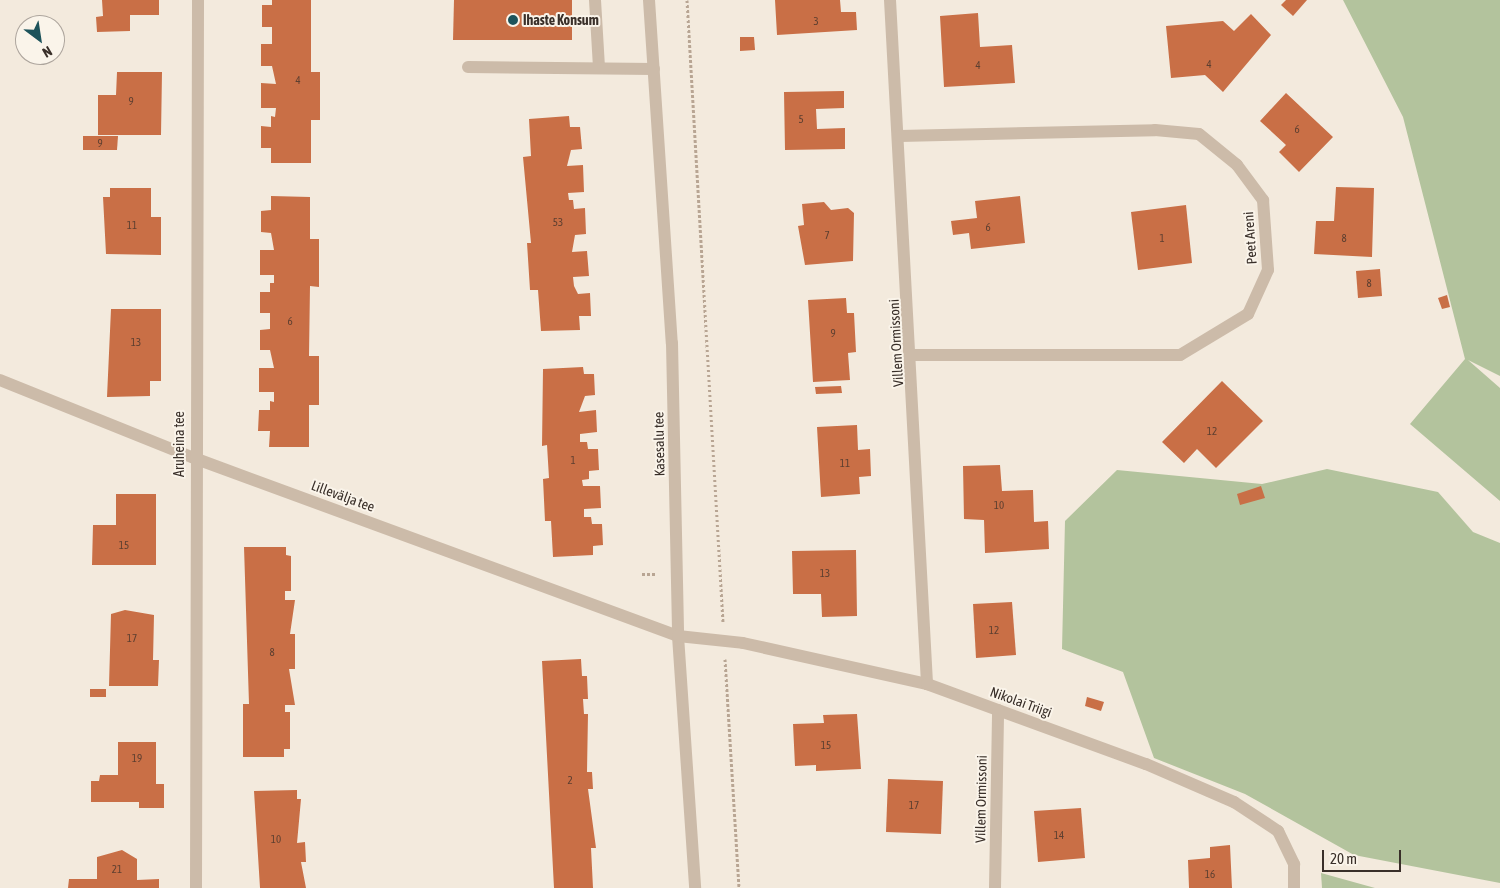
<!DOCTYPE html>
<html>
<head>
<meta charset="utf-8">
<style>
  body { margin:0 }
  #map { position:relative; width:1500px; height:888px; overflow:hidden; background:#f3eadd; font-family:"Asap Condensed",sans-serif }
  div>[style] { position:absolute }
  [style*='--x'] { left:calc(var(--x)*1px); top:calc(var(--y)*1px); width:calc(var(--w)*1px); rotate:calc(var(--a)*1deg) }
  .green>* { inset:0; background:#b3c39d }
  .building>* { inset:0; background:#c96f46 }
  .path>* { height:3px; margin-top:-1.5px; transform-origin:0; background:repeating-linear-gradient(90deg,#b8a593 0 2.5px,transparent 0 5px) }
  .lane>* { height:12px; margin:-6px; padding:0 6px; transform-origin:6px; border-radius:6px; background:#ccbba9 }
  .street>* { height:12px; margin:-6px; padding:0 6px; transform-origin:6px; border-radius:6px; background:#ccbba9 }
  .dots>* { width:14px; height:14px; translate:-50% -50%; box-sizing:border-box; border:2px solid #faf4ea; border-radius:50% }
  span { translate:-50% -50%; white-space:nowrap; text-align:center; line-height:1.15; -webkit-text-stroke:4px #faf4ea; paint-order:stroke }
  .number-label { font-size:11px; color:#5d3f30 }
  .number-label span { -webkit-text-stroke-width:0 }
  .poi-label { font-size:14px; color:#392f29; font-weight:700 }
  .left { translate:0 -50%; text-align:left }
  .street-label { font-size:14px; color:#392f29 }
  .north { position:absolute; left:15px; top:15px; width:50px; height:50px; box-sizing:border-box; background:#faf4ea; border:1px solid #ada59d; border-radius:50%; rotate:149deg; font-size:14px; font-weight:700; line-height:20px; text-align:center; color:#392f29 }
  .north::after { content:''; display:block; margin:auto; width:18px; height:22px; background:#1d535b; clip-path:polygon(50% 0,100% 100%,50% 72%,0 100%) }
  .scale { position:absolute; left:1322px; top:850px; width:79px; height:22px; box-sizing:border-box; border:2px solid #392f29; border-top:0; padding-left:6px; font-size:15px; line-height:18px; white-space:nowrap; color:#392f29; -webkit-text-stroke:4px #faf4ea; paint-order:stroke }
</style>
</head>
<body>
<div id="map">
  <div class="green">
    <i style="clip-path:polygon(1343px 0,1500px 0,1500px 376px,1468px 360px,1500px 388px,1500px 501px,1410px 424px,1465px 359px,1403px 117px)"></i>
    <i style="clip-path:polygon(1327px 469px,1438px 492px,1473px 532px,1500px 543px,1500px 883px,1354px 855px,1245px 794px,1154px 758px,1123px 672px,1062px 649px,1065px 521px,1117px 470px,1262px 484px)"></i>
    <i style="clip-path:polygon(1321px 873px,1375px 888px,1322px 888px)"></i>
  </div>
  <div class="building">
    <i style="clip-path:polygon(102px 0,159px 0,159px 15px,130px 15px,130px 31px,97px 32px,96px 17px,103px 16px)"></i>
    <i style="clip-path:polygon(272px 0,311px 0,311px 72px,320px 72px,320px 120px,311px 120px,311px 163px,271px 163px,271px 148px,261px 148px,261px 126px,271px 127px,271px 116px,275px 117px,276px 108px,261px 108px,261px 83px,276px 84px,272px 66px,261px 66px,261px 44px,272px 44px,272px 27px,262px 27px,262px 5px,272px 5px)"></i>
    <i style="clip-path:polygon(454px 0,572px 0,572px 40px,453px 40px)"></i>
    <i style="clip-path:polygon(775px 0,840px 0,841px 12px,856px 12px,857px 30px,777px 35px)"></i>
    <i style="clip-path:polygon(1286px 0,1307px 0,1293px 16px,1281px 5px)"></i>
    <i style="clip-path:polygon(978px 13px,980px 47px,1012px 45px,1015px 83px,944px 87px,940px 16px)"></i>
    <i style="clip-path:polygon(1251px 14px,1271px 35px,1223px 92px,1205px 75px,1171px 78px,1166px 26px,1223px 21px,1234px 31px)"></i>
    <i style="clip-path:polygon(740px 37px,754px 37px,755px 50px,740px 51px)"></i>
    <i style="clip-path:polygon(117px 72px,162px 72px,161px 135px,98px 135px,98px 95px,116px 95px)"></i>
    <i style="clip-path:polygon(844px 91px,844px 108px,816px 109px,817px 129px,845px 128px,845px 149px,785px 150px,784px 92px)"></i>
    <i style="clip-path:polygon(1286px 93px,1333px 137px,1299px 172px,1279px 152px,1286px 145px,1260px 121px)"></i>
    <i style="clip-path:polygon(569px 116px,570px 127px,580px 127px,582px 149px,571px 150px,567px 166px,583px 165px,584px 192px,568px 193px,569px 200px,573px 200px,574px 209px,585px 208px,586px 234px,575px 235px,572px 252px,587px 251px,589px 276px,573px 277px,574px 286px,578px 294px,590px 293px,591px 316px,579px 316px,580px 330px,541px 331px,538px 290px,530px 290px,527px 243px,531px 243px,523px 157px,531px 156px,529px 119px)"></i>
    <i style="clip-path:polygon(83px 136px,118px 136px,117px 150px,83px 150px)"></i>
    <i style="clip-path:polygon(1336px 187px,1374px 188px,1372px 257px,1314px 254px,1316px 221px,1334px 221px)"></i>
    <i style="clip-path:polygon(110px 188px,151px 188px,151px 217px,161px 217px,161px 255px,106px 254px,103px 197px,110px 197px)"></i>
    <i style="clip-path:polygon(271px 196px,310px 197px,310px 239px,319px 239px,319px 287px,310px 286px,309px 356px,319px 356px,319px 405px,309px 405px,309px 447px,269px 447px,270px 431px,258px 431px,259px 410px,270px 410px,270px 401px,274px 402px,274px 392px,259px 392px,259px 368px,274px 368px,270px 350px,260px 350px,260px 330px,270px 329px,270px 313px,260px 313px,260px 292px,270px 292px,270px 283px,274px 283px,274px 275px,260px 275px,260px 250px,274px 250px,271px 233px,261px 232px,261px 211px,271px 210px)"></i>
    <i style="clip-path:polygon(1020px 196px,1025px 243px,971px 249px,969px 233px,953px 235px,951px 221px,977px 218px,975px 201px)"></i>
    <i style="clip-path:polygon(824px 202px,831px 210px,848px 208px,854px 213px,853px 261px,805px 265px,798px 226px,804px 225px,802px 204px)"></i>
    <i style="clip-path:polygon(1186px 205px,1192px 263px,1138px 270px,1131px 212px)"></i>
    <i style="clip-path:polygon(1380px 269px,1382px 296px,1358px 298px,1356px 271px)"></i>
    <i style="clip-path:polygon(1447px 295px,1450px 307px,1442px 309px,1438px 298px)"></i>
    <i style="clip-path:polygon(846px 298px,847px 313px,854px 313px,856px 352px,848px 353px,850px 380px,813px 382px,808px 300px)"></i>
    <i style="clip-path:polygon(111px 309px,161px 309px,161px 381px,150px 381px,150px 396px,107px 397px)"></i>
    <i style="clip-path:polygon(583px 367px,584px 374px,594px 374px,595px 395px,585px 396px,579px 412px,596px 410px,597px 432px,580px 434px,580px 442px,587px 442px,588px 449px,598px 449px,599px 470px,589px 471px,589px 479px,582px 480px,583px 486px,600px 486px,601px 508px,584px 509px,584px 517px,591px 517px,592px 524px,602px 524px,603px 545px,593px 546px,593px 555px,553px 557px,551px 521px,545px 521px,543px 479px,549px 478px,547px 445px,542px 446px,543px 369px)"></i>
    <i style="clip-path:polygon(1222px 381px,1263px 421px,1216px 468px,1197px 449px,1184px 463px,1162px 442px)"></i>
    <i style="clip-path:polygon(841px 386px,842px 393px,816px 394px,815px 387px)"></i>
    <i style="clip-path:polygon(857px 425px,858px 450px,870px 449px,871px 476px,859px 477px,860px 494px,821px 497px,817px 427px)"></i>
    <i style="clip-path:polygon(1000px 465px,1002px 491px,1033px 490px,1034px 522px,1048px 521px,1049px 549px,985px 553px,984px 520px,964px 519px,963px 466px)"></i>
    <i style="clip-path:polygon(1261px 486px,1265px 498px,1240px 505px,1237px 494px)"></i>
    <i style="clip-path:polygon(116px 494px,156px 494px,156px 565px,92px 565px,93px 525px,116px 525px)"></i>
    <i style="clip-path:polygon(244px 547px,286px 547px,286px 555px,291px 556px,291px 591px,285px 591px,285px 600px,295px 600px,290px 634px,295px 634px,295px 669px,289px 669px,295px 705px,285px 705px,285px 712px,290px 712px,290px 749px,284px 749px,284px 757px,243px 757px,243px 704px,249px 704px)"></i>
    <i style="clip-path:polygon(856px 550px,857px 616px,822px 617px,821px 594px,793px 594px,792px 551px)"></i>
    <i style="clip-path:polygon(1012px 602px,1016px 655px,976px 658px,973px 604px)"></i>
    <i style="clip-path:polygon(125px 610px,154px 615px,153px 660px,159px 660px,158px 686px,109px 686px,111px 614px)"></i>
    <i style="clip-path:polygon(581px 659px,582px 676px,587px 676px,588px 699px,583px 699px,584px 714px,588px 714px,587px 772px,592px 772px,593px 789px,588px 789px,596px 848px,591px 848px,593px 888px,554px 888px,542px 661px)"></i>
    <i style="clip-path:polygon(90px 689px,106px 689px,106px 697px,90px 697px)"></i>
    <i style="clip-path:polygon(1087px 697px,1104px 702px,1101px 711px,1085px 706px)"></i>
    <i style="clip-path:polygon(857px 714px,861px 769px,816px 771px,816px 765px,795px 766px,793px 724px,824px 723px,823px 715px)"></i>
    <i style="clip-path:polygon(118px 742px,156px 742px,156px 784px,164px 784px,164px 808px,139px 808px,139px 802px,91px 802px,91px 781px,99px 781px,100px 775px,118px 775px)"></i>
    <i style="clip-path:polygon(888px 779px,943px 781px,941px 834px,886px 832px)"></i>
    <i style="clip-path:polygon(297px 790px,297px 799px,301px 799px,297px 843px,305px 842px,306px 862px,301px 862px,306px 888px,260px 888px,254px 791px)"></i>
    <i style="clip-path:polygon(1081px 808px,1085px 858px,1038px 862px,1034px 811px)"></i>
    <i style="clip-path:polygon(1230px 845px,1232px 888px,1189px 888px,1188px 860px,1210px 858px,1210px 847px)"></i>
    <i style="clip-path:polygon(122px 850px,137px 859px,137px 880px,159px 879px,159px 888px,68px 888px,69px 879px,97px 879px,97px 857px)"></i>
  </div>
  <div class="path">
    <i style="--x:687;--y:0;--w:624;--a:86.69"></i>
    <i style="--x:642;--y:574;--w:15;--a:0"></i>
    <i style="--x:725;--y:659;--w:229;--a:86.5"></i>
  </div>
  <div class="lane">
    <i style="--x:595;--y:0;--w:67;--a:86.6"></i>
    <i style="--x:468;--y:67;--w:186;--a:0.6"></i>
  </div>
  <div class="street">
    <i style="--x:649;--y:0;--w:344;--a:86.2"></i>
    <i style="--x:672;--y:343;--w:293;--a:88.8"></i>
    <i style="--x:678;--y:636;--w:253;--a:86.1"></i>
    <i style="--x:890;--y:0;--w:685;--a:86.9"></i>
    <i style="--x:900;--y:136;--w:255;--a:-1.3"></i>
    <i style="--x:1155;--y:130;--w:44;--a:5.2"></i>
    <i style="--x:1199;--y:134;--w:49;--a:39.2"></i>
    <i style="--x:1237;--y:165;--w:44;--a:53.4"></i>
    <i style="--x:1263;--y:200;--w:70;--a:85.9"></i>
    <i style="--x:1268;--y:270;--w:48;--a:114.4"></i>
    <i style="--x:1248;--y:314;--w:79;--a:148.9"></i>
    <i style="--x:1180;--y:355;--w:268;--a:180"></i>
    <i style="--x:0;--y:380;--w:209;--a:21.9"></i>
    <i style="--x:194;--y:458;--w:516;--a:20.19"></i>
    <i style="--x:678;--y:636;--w:65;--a:6.1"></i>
    <i style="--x:743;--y:643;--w:189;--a:12.6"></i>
    <i style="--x:927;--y:684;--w:233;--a:20.1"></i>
    <i style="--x:1146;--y:764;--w:96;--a:23.4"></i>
    <i style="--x:1234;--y:802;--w:53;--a:33.4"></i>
    <i style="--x:1278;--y:831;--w:37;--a:64"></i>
    <i style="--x:1294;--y:864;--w:24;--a:90"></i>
    <i style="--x:196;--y:888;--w:888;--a:-89.87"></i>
    <i style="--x:995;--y:888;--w:178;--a:-89"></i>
  </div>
  <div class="dots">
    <i style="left:513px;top:20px;background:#1d535b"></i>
  </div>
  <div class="number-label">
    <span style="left:816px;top:21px">3</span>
    <span style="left:1209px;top:64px">4</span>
    <span style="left:978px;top:65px">4</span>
    <span style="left:298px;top:80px">4</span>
    <span style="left:131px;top:101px">9</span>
    <span style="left:801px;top:119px">5</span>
    <span style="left:1297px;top:129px">6</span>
    <span style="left:100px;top:143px">9</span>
    <span style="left:558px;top:222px">53</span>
    <span style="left:132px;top:225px">11</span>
    <span style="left:988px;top:227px">6</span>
    <span style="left:827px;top:235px">7</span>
    <span style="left:1162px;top:238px">1</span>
    <span style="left:1344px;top:238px">8</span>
    <span style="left:1369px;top:283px">8</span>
    <span style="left:290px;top:321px">6</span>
    <span style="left:833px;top:333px">9</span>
    <span style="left:136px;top:342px">13</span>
    <span style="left:1212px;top:431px">12</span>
    <span style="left:573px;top:460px">1</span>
    <span style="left:845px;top:463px">11</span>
    <span style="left:999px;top:505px">10</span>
    <span style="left:124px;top:545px">15</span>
    <span style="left:825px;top:573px">13</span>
    <span style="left:994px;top:630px">12</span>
    <span style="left:132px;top:638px">17</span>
    <span style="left:272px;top:652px">8</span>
    <span style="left:826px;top:745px">15</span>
    <span style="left:137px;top:758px">19</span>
    <span style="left:570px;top:780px">2</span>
    <span style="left:914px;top:805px">17</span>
    <span style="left:1059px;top:835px">14</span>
    <span style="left:276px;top:839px">10</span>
    <span style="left:117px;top:869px">21</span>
    <span style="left:1210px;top:874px">16</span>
  </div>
  <div class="poi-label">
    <span class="left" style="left:523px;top:20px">Ihaste Konsum</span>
  </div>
  <div class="street-label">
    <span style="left:1250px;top:238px;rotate:-94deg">Peet Areni</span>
    <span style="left:896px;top:343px;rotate:-93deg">Villem Ormissoni</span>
    <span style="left:179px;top:444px;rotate:-90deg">Aruheina tee</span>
    <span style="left:659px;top:444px;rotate:-91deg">Kasesalu tee</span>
    <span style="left:343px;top:496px;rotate:20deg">Lillevälja tee</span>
    <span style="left:1021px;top:702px;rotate:20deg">Nikolai Triigi</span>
    <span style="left:981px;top:799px;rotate:-89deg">Villem Ormissoni</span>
  </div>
  <div class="north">N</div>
  <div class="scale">20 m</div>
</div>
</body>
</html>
